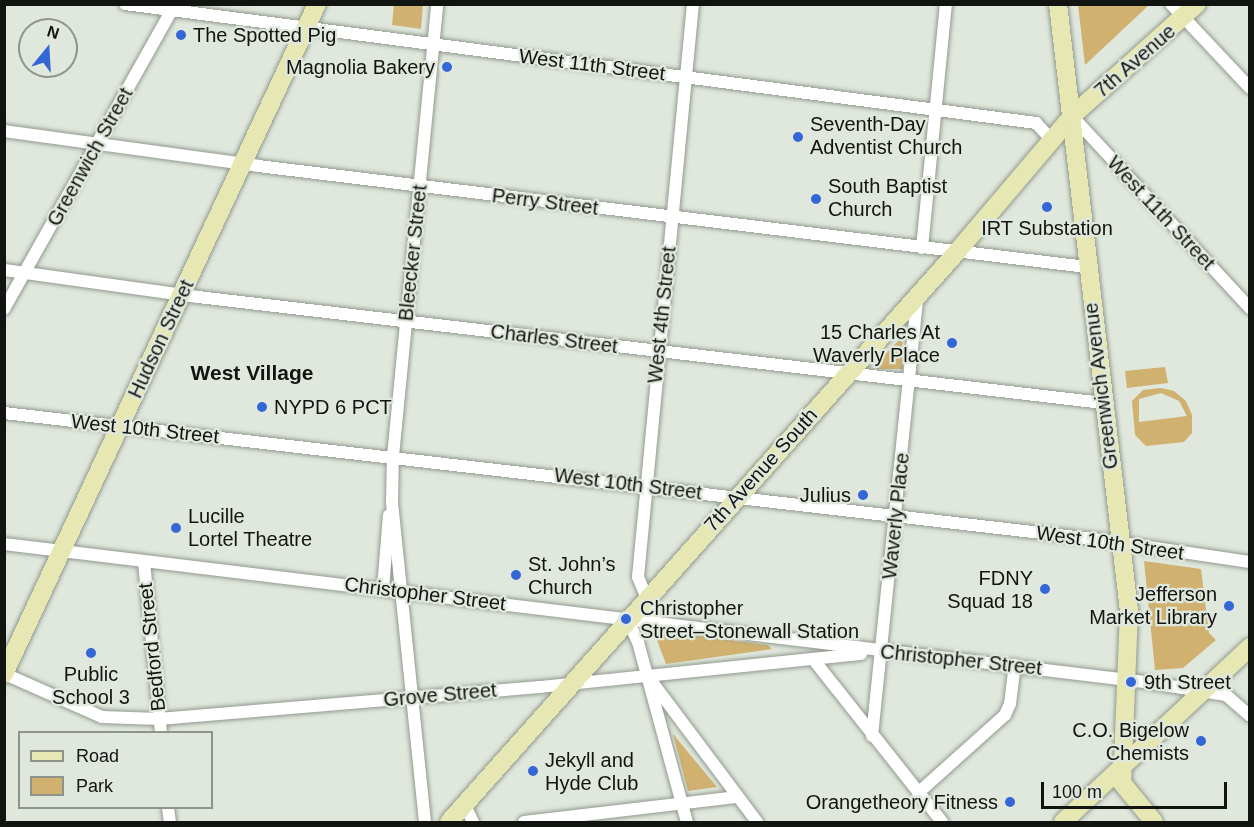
<!DOCTYPE html>
<html>
<head>
<meta charset="utf-8">
<style>
  body { margin:0 }
  #map { position:relative; width:1254px; height:827px; overflow:hidden; background:#e0e8dd; font-family:Arial,sans-serif }
  div>[style] { position:absolute }
  [style*='--x'] { left:calc(var(--x)*1px); top:calc(var(--y)*1px); width:calc(var(--w)*1px); rotate:calc(var(--a)*1deg) }
  .green>* { inset:0; background:#d0b16f }
  .roads { filter:drop-shadow(0 0 2px #92998f) drop-shadow(0 0 2px #92998f) }
  .minor>* { height:12px; margin:-6px; padding:0 6px; transform-origin:6px; border-radius:6px; background:#fff }
  .secondary>* { height:18px; margin:-9px; padding:0 9px; transform-origin:9px; border-radius:9px; background:#e6e7b3 }
  .dots>* { width:16px; height:16px; translate:-50% -50%; box-sizing:border-box; border:3px solid #e0e8dd; border-radius:50% }
  span { translate:-50% -50%; white-space:nowrap; text-align:center; line-height:1.15; -webkit-text-stroke:4.5px #e0e8dd; paint-order:stroke }
  .poi-label { font-size:20px; color:#121411 }
  .left { translate:0 -50%; text-align:left }
  .right { translate:-100% -50%; text-align:right }
  .street-label { font-size:20px; color:#121411 }
  .neighbourhood-label { font-size:21px; color:#121411; font-weight:700 }
  .frame { position:absolute; inset:0; border:6px solid #121411; pointer-events:none }
  .legend { position:absolute; left:18px; top:731px; width:195px; height:78px; box-sizing:border-box; background:#e0e8dd; border:2px solid #8e938b; margin:0; padding:8px 10px; list-style:none; font-size:18px; color:#121411 }
  .legend li { display:flex; align-items:center; gap:12px; height:30px }
  .legend b { width:30px; border:2px solid #8e938b }
  .north { position:absolute; left:18px; top:18px; width:60px; height:60px; box-sizing:border-box; background:#e0e8dd; border:2px solid #8e938b; border-radius:50%; rotate:18deg; font-size:16px; font-weight:700; line-height:24px; text-align:center; color:#121411 }
  .north::after { content:''; display:block; margin:auto; width:21px; height:27px; background:#3566d6; clip-path:polygon(50% 0,100% 100%,50% 72%,0 100%) }
  .scale { position:absolute; left:1041px; top:782px; width:186px; height:27px; box-sizing:border-box; border:3px solid #121411; border-top:0; padding-left:8px; font-size:18px; line-height:21px; white-space:nowrap; color:#121411; -webkit-text-stroke:4px #e0e8dd; paint-order:stroke }
</style>
</head>
<body>
<div id="map">
  <div class="green">
    <i style="clip-path:polygon(1148px 4px,1149px 5px,1085px 65px,1078px 5px)"></i>
    <i style="clip-path:polygon(394px 5px,423px 5px,421px 29px,392px 25px)"></i>
    <i style="clip-path:polygon(902px 337px,903px 369px,876px 369px,877px 363px)"></i>
    <i style="clip-path:polygon(1165px 367px,1168px 383px,1127px 388px,1125px 371px)"></i>
    <i style="clip-path:polygon(evenodd,1161px 388px,1174px 391px,1186px 401px,1192px 415px,1192px 433px,1184px 442px,1146px 446px,1135px 435px,1132px 401px,1143px 390px,1161px 388px,1161px 393px,1179px 401px,1187px 416px,1139px 422px,1139px 399px,1161px 393px)"></i>
    <i style="clip-path:polygon(1144px 561px,1201px 569px,1209px 633px,1216px 640px,1183px 668px,1155px 670px)"></i>
    <i style="clip-path:polygon(659px 631px,768px 645px,772px 649px,666px 664px,655px 635px)"></i>
    <i style="clip-path:polygon(673px 734px,717px 787px,688px 791px)"></i>
  </div>
  <div class="roads">
    <div class="minor">
      <i style="--x:125;--y:4;--w:919;--a:7.44"></i>
      <i style="--x:1036;--y:123;--w:23;--a:47"></i>
      <i style="--x:1171;--y:4;--w:115;--a:46.8"></i>
      <i style="--x:1072;--y:116;--w:262;--a:47.2"></i>
      <i style="--x:4;--y:131;--w:256;--a:7.8"></i>
      <i style="--x:258;--y:166;--w:835;--a:6.95"></i>
      <i style="--x:922;--y:248;--w:245;--a:-84.4"></i>
      <i style="--x:4;--y:270;--w:196;--a:7.9"></i>
      <i style="--x:198;--y:297;--w:911;--a:6.68"></i>
      <i style="--x:4;--y:309;--w:350;--a:-60.7"></i>
      <i style="--x:4;--y:413;--w:1105;--a:6.6"></i>
      <i style="--x:1102;--y:540;--w:150;--a:8.5"></i>
      <i style="--x:4;--y:544;--w:1149;--a:6.9"></i>
      <i style="--x:1145;--y:682;--w:82;--a:9.1"></i>
      <i style="--x:1226;--y:695;--w:32;--a:41"></i>
      <i style="--x:144;--y:562;--w:171;--a:84.3"></i>
      <i style="--x:383;--y:589;--w:74;--a:-85.4"></i>
      <i style="--x:628;--y:620;--w:24;--a:66"></i>
      <i style="--x:638;--y:642;--w:187;--a:74.8"></i>
      <i style="--x:657;--y:623;--w:50;--a:-112.4"></i>
      <i style="--x:638;--y:577;--w:576;--a:-84.52"></i>
      <i style="--x:813;--y:659;--w:208;--a:51.6"></i>
      <i style="--x:5;--y:674;--w:106;--a:23.9"></i>
      <i style="--x:102;--y:717;--w:57;--a:2"></i>
      <i style="--x:159;--y:719;--w:382;--a:-4.8"></i>
      <i style="--x:540;--y:687;--w:323;--a:-5.9"></i>
      <i style="--x:652;--y:682;--w:175;--a:53.1"></i>
      <i style="--x:872;--y:736;--w:440;--a:-84.1"></i>
      <i style="--x:918;--y:793;--w:117;--a:-41.9"></i>
      <i style="--x:1005;--y:715;--w:12;--a:-66"></i>
      <i style="--x:1010;--y:704;--w:39;--a:-83"></i>
      <i style="--x:465;--y:805;--w:19;--a:65"></i>
      <i style="--x:168;--y:808;--w:14;--a:82"></i>
      <i style="--x:425;--y:822;--w:322;--a:-95.9"></i>
      <i style="--x:392;--y:502;--w:46;--a:-88.8"></i>
      <i style="--x:393;--y:456;--w:454;--a:-84.4"></i>
      <i style="--x:524;--y:822;--w:213;--a:-6.7"></i>
    </div>
    <div class="secondary">
      <i style="--x:1058;--y:4;--w:611;--a:83.33"></i>
      <i style="--x:1129;--y:611;--w:172;--a:92.3"></i>
      <i style="--x:1122;--y:783;--w:50;--a:50.6"></i>
      <i style="--x:4;--y:674;--w:740;--a:-64.96"></i>
      <i style="--x:449;--y:822;--w:762;--a:-48.3"></i>
      <i style="--x:956;--y:253;--w:180;--a:-49.7"></i>
      <i style="--x:1072;--y:116;--w:168;--a:-41.9"></i>
      <i style="--x:1063;--y:822;--w:256;--a:-43.1"></i>
    </div>
  </div>
  <div class="dots">
    <i style="left:181px;top:35px;background:#3566d6"></i>
    <i style="left:447px;top:67px;background:#3566d6"></i>
    <i style="left:798px;top:137px;background:#3566d6"></i>
    <i style="left:816px;top:199px;background:#3566d6"></i>
    <i style="left:1047px;top:207px;background:#3566d6"></i>
    <i style="left:952px;top:343px;background:#3566d6"></i>
    <i style="left:262px;top:407px;background:#3566d6"></i>
    <i style="left:863px;top:495px;background:#3566d6"></i>
    <i style="left:176px;top:528px;background:#3566d6"></i>
    <i style="left:516px;top:575px;background:#3566d6"></i>
    <i style="left:1045px;top:589px;background:#3566d6"></i>
    <i style="left:1229px;top:606px;background:#3566d6"></i>
    <i style="left:626px;top:619px;background:#3566d6"></i>
    <i style="left:91px;top:653px;background:#3566d6"></i>
    <i style="left:1131px;top:682px;background:#3566d6"></i>
    <i style="left:1201px;top:741px;background:#3566d6"></i>
    <i style="left:533px;top:771px;background:#3566d6"></i>
    <i style="left:1010px;top:802px;background:#3566d6"></i>
  </div>
  <div class="poi-label">
    <span class="left" style="left:193px;top:35px">The Spotted Pig</span>
    <span class="right" style="left:435px;top:67px">Magnolia Bakery</span>
    <span class="left" style="left:810px;top:136px">Seventh-Day<br>Adventist Church</span>
    <span class="left" style="left:828px;top:198px">South Baptist<br>Church</span>
    <span style="left:1047px;top:228px">IRT Substation</span>
    <span class="right" style="left:940px;top:344px">15 Charles At<br>Waverly Place</span>
    <span class="left" style="left:274px;top:407px">NYPD 6 PCT</span>
    <span class="right" style="left:851px;top:495px">Julius</span>
    <span class="left" style="left:188px;top:528px">Lucille<br>Lortel Theatre</span>
    <span class="left" style="left:528px;top:576px">St. John’s<br>Church</span>
    <span class="right" style="left:1033px;top:590px">FDNY<br>Squad 18</span>
    <span class="right" style="left:1217px;top:606px">Jefferson<br>Market Library</span>
    <span class="left" style="left:640px;top:620px">Christopher<br>Street–Stonewall Station</span>
    <span style="left:91px;top:686px">Public<br>School 3</span>
    <span class="left" style="left:1144px;top:682px">9th Street</span>
    <span class="right" style="left:1189px;top:742px">C.O. Bigelow<br>Chemists</span>
    <span class="left" style="left:545px;top:772px">Jekyll and<br>Hyde Club</span>
    <span class="right" style="left:998px;top:802px">Orangetheory Fitness</span>
  </div>
  <div class="street-label">
    <span style="left:1135px;top:61px;rotate:-41deg">7th Avenue</span>
    <span style="left:592px;top:65px;rotate:7deg">West 11th Street</span>
    <span style="left:90px;top:157px;rotate:-61deg">Greenwich Street</span>
    <span style="left:545px;top:202px;rotate:7deg">Perry Street</span>
    <span style="left:1161px;top:213px;rotate:47deg">West 11th Street</span>
    <span style="left:413px;top:253px;rotate:-84deg">Bleecker Street</span>
    <span style="left:662px;top:315px;rotate:-84deg">West 4th Street</span>
    <span style="left:161px;top:339px;rotate:-65deg">Hudson Street</span>
    <span style="left:554px;top:339px;rotate:7deg">Charles Street</span>
    <span style="left:1101px;top:386px;rotate:-97deg">Greenwich Avenue</span>
    <span style="left:145px;top:429px;rotate:6deg">West 10th Street</span>
    <span style="left:761px;top:470px;rotate:-48deg">7th Avenue South</span>
    <span style="left:628px;top:484px;rotate:7deg">West 10th Street</span>
    <span style="left:896px;top:516px;rotate:-84deg">Waverly Place</span>
    <span style="left:1110px;top:543px;rotate:8deg">West 10th Street</span>
    <span style="left:425px;top:594px;rotate:7deg">Christopher Street</span>
    <span style="left:152px;top:647px;rotate:-96deg">Bedford Street</span>
    <span style="left:961px;top:660px;rotate:6deg">Christopher Street</span>
    <span style="left:440px;top:695px;rotate:-5deg">Grove Street</span>
  </div>
  <div class="neighbourhood-label">
    <span style="left:252px;top:373px">West Village</span>
  </div>
  <div class="frame"></div>
  <ul class="legend">
  <li><b style="height:8px;background:#e6e7b3"></b>Road</li>
  <li><b style="height:16px;background:#d0b16f"></b>Park</li>
  </ul>
  <div class="north">N</div>
  <div class="scale">100 m</div>
</div>
</body>
</html>
